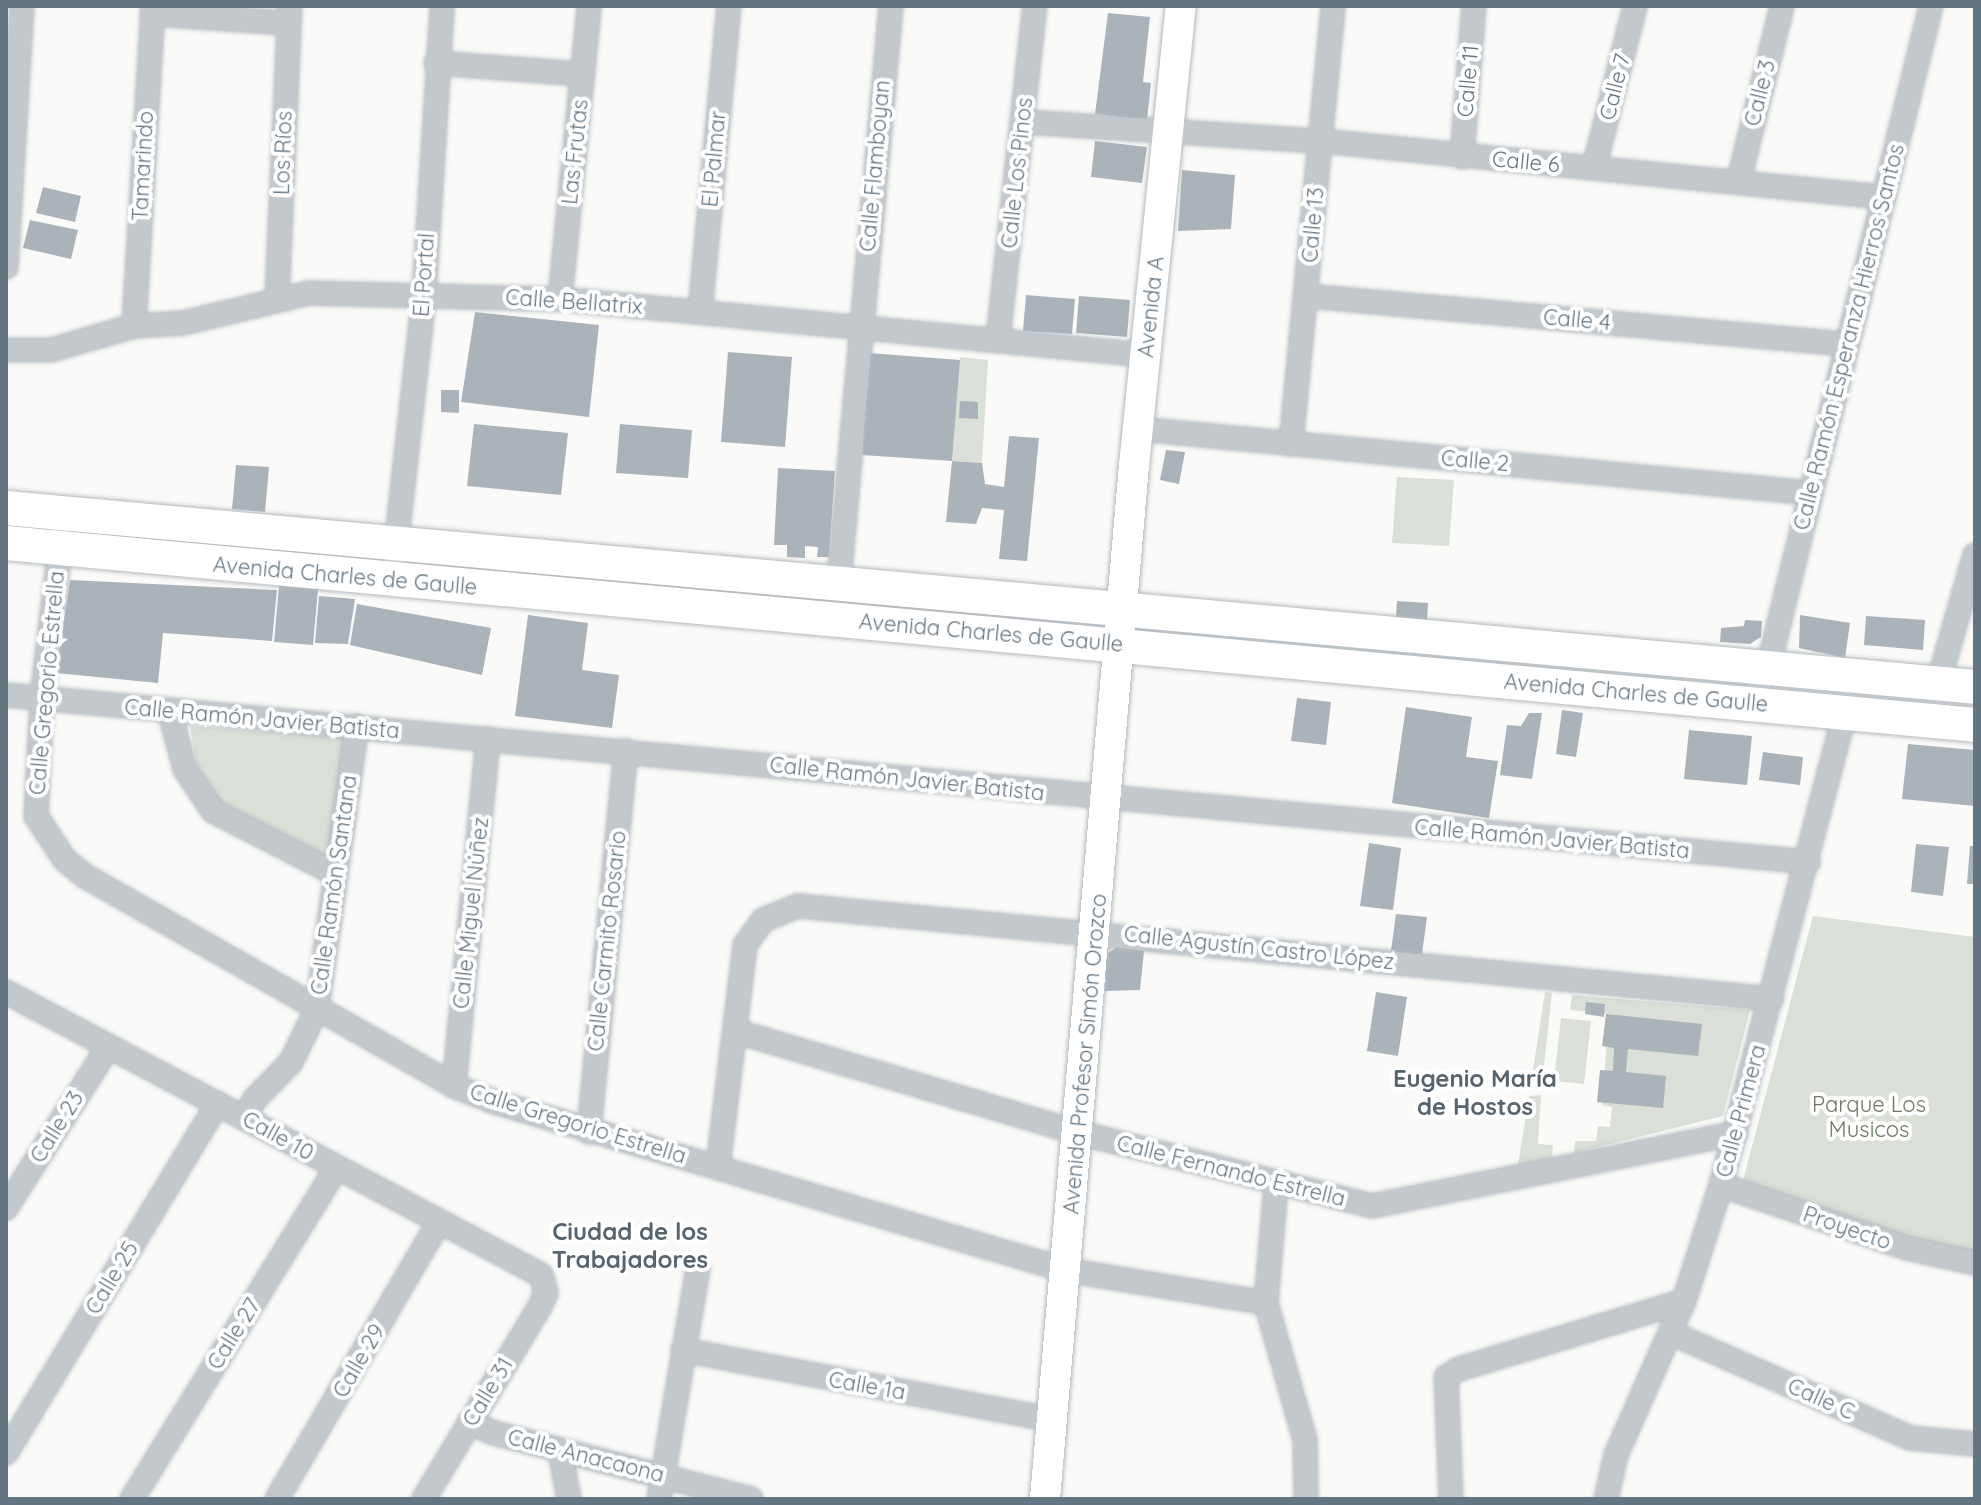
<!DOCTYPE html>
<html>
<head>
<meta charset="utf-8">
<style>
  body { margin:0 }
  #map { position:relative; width:1981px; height:1505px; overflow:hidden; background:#fafaf8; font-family:Quicksand,sans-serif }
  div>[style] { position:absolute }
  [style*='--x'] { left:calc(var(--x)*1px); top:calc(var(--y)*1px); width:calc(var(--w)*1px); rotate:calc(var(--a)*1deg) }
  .green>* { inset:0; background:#dadfd7 }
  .building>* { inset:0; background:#aab3b9 }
  .roads { filter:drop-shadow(0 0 2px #b3babf) drop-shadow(0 0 2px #b3babf) }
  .minor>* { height:22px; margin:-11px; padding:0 11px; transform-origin:11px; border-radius:11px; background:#c3c8cc }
  .secondary>* { height:30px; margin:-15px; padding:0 15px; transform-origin:15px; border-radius:15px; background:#fff }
  .primary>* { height:34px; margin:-17px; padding:0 17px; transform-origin:17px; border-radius:17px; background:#fff }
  span { translate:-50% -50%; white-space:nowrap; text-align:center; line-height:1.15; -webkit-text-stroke:8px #fff; paint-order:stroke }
  .street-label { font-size:22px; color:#657683 }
  .park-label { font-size:22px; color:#687a64 }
  .neighbourhood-label { font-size:24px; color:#57646e; font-weight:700 }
  .frame { position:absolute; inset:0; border:8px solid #657683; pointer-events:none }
</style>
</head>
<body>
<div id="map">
  <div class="green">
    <i style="clip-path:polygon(960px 357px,988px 360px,982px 463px,952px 461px)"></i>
    <i style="clip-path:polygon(1397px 477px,1454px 480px,1449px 546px,1392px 543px)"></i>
    <i style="clip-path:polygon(190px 726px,358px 739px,342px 864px,240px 825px,199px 779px)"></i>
    <i style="clip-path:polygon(1813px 916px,1975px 937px,1975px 1254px,1913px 1242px,1741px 1188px)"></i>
    <i style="clip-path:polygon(1545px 992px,1552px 993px,1542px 1084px,1531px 1083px)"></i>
    <i style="clip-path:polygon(1572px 995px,1750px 1010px,1723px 1116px,1574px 1153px,1575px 1141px,1596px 1141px,1598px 1126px,1610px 1127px,1612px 1107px,1602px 1105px,1609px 1014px,1570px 1010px)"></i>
    <i style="clip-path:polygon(1561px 1018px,1591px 1021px,1584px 1084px,1554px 1081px)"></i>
    <i style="clip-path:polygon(1541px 1095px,1538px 1144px,1553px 1145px,1552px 1158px,1518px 1165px,1529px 1096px)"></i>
  </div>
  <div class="building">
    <i style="clip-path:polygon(1108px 13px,1150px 17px,1143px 82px,1151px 83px,1147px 120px,1095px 114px)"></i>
    <i style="clip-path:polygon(1095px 141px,1147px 147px,1142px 183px,1091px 177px)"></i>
    <i style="clip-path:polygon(1182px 170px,1235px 175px,1231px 229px,1178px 231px)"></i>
    <i style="clip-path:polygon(43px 187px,81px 196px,75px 222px,36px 213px)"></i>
    <i style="clip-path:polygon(30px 220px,78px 230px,71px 259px,23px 248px)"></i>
    <i style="clip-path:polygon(1026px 295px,1075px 299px,1072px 334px,1023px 331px)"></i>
    <i style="clip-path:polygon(1079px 296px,1130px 300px,1127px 337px,1076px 333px)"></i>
    <i style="clip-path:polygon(475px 312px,599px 325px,589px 417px,461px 402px)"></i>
    <i style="clip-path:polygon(728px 352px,792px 357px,785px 447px,721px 442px)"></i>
    <i style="clip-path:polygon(869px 353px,960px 360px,952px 461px,862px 455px)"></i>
    <i style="clip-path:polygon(441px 390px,459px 390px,459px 413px,441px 412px)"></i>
    <i style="clip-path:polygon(960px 401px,978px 402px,978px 419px,959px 418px)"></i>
    <i style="clip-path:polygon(474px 424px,568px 433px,561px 495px,467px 486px)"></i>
    <i style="clip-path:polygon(620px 424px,692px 430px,688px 478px,616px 473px)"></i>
    <i style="clip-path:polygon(1009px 436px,1039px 438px,1027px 561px,999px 559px,1004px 510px,982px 508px,976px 524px,946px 522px,952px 461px,982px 463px,985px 484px,1004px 487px)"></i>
    <i style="clip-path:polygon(1166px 450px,1185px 452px,1179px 484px,1160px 480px)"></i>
    <i style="clip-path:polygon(236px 465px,269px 467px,265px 512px,232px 509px)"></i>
    <i style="clip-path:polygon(778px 468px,835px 471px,829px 557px,817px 557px,818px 547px,805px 546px,805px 558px,787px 557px,787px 545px,774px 545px)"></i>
    <i style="clip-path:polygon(70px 580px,277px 590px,272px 641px,163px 633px,158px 683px,56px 673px)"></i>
    <i style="clip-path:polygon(279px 586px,318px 589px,313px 645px,274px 642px)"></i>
    <i style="clip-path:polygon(319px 596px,355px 599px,348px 644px,315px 643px)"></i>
    <i style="clip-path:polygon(1397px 601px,1428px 603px,1427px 620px,1396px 618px)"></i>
    <i style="clip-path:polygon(357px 604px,491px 628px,482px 675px,350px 645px)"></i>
    <i style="clip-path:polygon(528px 615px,588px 623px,582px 670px,619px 675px,612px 728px,515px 716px)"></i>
    <i style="clip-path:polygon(1800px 615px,1850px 623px,1845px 658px,1799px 648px)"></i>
    <i style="clip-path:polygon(1866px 616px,1925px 620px,1923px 650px,1864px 645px)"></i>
    <i style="clip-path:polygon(1745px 620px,1762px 621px,1761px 637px,1750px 644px,1720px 642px,1721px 628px,1744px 626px)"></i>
    <i style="clip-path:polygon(1297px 698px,1331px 702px,1326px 745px,1291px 741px)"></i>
    <i style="clip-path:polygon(1406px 707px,1472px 717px,1466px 757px,1498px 761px,1489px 818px,1392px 803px)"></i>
    <i style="clip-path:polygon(1562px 710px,1583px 713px,1576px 757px,1556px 754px)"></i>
    <i style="clip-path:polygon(1529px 713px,1542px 713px,1532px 779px,1500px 775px,1507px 725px,1521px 726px)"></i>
    <i style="clip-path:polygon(1689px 730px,1752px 736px,1747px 785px,1684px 779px)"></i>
    <i style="clip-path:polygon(1908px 744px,1975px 750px,1975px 806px,1902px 799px)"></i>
    <i style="clip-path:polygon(1763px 752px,1803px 757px,1800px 785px,1759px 780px)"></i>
    <i style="clip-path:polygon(1369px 843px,1401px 848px,1393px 910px,1360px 906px)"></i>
    <i style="clip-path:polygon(1916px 844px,1949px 847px,1943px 896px,1911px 892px)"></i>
    <i style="clip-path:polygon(1970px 846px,1975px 846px,1975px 884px,1967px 884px)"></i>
    <i style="clip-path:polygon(1396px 914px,1427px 917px,1421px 961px,1390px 958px)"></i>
    <i style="clip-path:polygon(1117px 947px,1144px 951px,1140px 990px,1105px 991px,1106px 954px)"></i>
    <i style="clip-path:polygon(1376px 992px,1407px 997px,1398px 1056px,1367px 1051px)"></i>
    <i style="clip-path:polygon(1586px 1002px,1605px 1004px,1604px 1017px,1585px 1014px)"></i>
    <i style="clip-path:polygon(1606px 1014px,1702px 1024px,1698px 1056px,1628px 1049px,1626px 1072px,1666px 1076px,1663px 1108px,1597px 1102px,1600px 1070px,1613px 1071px,1614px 1048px,1602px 1046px)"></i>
  </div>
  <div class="roads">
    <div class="minor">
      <i style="--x:152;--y:14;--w:136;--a:3.8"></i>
      <i style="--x:436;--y:63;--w:147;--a:4.3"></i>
      <i style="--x:1024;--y:122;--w:298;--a:3.7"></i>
      <i style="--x:1321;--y:141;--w:565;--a:5.69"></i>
      <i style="--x:1462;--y:157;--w:151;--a:-85.5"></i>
      <i style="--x:1594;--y:168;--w:167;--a:-75.8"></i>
      <i style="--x:1739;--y:180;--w:179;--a:-76.1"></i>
      <i style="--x:6;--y:267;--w:261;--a:-86.5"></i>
      <i style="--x:1307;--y:296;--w:541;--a:5.09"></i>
      <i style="--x:560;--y:299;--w:294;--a:-84.3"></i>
      <i style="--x:277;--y:300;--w:294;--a:-87.5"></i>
      <i style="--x:700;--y:312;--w:307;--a:-84.6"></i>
      <i style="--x:134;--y:326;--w:321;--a:-86.6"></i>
      <i style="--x:998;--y:339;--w:335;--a:-83.7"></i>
      <i style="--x:6;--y:350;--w:45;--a:0"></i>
      <i style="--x:51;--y:350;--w:86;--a:-16.1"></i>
      <i style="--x:134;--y:326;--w:49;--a:-3.5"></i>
      <i style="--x:183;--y:323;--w:130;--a:-13.4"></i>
      <i style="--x:309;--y:293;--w:251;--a:1.4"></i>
      <i style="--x:560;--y:299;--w:590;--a:5.45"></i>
      <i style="--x:1139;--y:429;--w:675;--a:5.44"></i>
      <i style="--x:1291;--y:444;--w:440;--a:-84.5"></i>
      <i style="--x:64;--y:514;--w:186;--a:96.8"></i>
      <i style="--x:42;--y:699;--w:117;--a:92.9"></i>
      <i style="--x:36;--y:816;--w:53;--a:56.6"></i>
      <i style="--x:65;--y:860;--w:26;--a:39"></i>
      <i style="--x:85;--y:876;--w:425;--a:29.6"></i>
      <i style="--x:454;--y:1086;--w:44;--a:21.3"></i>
      <i style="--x:495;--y:1102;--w:594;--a:16.42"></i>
      <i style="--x:1065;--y:1270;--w:204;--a:9.3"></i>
      <i style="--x:395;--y:555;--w:261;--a:-83.6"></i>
      <i style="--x:424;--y:296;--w:291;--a:-86.4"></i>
      <i style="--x:839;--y:581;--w:577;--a:-84.83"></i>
      <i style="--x:1938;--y:684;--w:134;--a:-74"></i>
      <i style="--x:6;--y:695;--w:1810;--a:5.29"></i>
      <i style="--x:1749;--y:704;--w:41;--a:-62.2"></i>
      <i style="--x:1768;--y:668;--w:682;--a:-76.17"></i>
      <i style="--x:170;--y:713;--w:58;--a:75"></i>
      <i style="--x:185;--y:769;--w:50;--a:56.3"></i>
      <i style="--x:213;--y:811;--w:138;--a:27.1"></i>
      <i style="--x:6;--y:992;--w:605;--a:27.88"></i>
      <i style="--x:541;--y:1275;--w:19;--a:74"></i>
      <i style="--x:546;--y:1293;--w:17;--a:115"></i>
      <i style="--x:539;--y:1308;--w:223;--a:121.1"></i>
      <i style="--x:735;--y:1031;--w:360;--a:16.5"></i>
      <i style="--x:1080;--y:1133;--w:301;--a:14"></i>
      <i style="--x:1372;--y:1206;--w:371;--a:-11.3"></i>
      <i style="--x:454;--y:1086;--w:349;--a:-84.4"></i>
      <i style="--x:245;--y:1117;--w:21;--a:-61"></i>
      <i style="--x:255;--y:1099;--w:52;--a:-45.8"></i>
      <i style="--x:291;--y:1062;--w:59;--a:-63.9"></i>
      <i style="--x:317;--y:1009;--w:286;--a:-82"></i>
      <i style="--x:589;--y:1132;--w:383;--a:-84.5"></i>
      <i style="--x:718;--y:1166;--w:223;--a:-83"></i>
      <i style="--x:745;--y:945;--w:31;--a:-54"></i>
      <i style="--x:763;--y:920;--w:38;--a:-22"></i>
      <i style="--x:798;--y:906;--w:978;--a:5.45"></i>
      <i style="--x:1721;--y:1185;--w:196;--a:18.7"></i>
      <i style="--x:1907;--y:1248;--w:70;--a:12.4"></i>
      <i style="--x:1276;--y:1186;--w:117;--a:94.9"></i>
      <i style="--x:1266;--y:1303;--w:142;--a:74.1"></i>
      <i style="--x:1305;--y:1440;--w:59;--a:89"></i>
      <i style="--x:6;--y:1208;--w:191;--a:-57.6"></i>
      <i style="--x:1671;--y:1333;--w:261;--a:23.7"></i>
      <i style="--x:1910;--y:1438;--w:65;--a:5.3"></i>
      <i style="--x:683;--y:1350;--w:376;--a:10.7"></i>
      <i style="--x:469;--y:1422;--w:27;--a:24"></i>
      <i style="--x:494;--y:1433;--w:265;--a:14.4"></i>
      <i style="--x:560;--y:1451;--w:49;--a:79.4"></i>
      <i style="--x:6;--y:1453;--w:409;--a:-58.8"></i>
      <i style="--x:132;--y:1499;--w:388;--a:-58.3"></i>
      <i style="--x:277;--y:1499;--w:321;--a:-59.7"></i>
      <i style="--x:659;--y:1499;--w:234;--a:-80.4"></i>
      <i style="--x:1451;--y:1499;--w:122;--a:-92.3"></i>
      <i style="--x:1446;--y:1377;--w:15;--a:-32"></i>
      <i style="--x:1459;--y:1369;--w:235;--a:-16.8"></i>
      <i style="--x:1606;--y:1499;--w:45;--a:-77.2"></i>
      <i style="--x:1616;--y:1455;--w:168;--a:-66.2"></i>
      <i style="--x:1684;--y:1301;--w:122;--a:-72.3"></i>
      <i style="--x:1721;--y:1185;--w:488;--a:-75.3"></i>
    </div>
    <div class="secondary">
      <i style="--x:1045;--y:1499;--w:1037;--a:-85.08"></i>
      <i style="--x:1134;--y:466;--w:462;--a:-84.2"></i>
    </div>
    <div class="primary">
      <i style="--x:6;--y:508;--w:1977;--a:5.19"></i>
      <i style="--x:6;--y:543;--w:1977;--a:5.28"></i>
    </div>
  </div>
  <div class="street-label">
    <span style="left:1468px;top:81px;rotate:-85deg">Calle 11</span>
    <span style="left:1615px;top:87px;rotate:-76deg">Calle 7</span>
    <span style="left:1760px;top:93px;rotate:-76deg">Calle 3</span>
    <span style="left:575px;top:152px;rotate:-84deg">Las Frutas</span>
    <span style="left:283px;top:153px;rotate:-88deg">Los Ríos</span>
    <span style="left:714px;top:159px;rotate:-85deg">El Palmar</span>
    <span style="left:1526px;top:162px;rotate:5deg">Calle 6</span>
    <span style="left:143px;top:166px;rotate:-87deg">Tamarindo</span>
    <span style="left:875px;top:166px;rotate:-85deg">Calle Flamboyan</span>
    <span style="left:1017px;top:173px;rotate:-84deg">Calle Los Pinos</span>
    <span style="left:1313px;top:225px;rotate:-85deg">Calle 13</span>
    <span style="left:424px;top:275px;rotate:-86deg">El Portal</span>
    <span style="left:574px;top:302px;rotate:4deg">Calle Bellatrix</span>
    <span style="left:1151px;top:307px;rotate:-84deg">Avenida A</span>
    <span style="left:1577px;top:320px;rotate:5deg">Calle 4</span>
    <span style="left:1849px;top:337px;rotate:-76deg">Calle Ramón Esperanza Hierros Santos</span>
    <span style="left:1475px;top:461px;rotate:5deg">Calle 2</span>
    <span style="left:345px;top:576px;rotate:5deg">Avenida Charles de Gaulle</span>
    <span style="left:991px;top:633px;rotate:5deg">Avenida Charles de Gaulle</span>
    <span style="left:47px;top:683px;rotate:-85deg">Calle Gregorio Estrella</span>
    <span style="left:1636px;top:693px;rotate:5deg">Avenida Charles de Gaulle</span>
    <span style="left:262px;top:719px;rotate:5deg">Calle Ramón Javier Batista</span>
    <span style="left:907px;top:779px;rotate:6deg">Calle Ramón Javier Batista</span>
    <span style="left:1552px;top:839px;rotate:5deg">Calle Ramón Javier Batista</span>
    <span style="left:334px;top:885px;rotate:-82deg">Calle Ramón Santana</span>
    <span style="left:471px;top:913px;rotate:-84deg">Calle Miguel Núñez</span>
    <span style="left:607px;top:941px;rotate:-84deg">Calle Carmito Rosario</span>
    <span style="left:1259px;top:948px;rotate:6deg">Calle Agustín Castro López</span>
    <span style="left:1085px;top:1054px;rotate:-85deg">Avenida Profesor Simón Orozco</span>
    <span style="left:1741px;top:1111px;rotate:-75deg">Calle Primera</span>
    <span style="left:578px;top:1124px;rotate:17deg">Calle Gregorio Estrella</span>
    <span style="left:57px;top:1127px;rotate:-58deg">Calle 23</span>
    <span style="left:278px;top:1136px;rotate:29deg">Calle 10</span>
    <span style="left:1231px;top:1171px;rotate:14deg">Calle Fernando Estrella</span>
    <span style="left:1847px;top:1228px;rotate:19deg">Proyecto</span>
    <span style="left:112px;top:1278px;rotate:-59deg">Calle 25</span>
    <span style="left:234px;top:1334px;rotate:-58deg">Calle 27</span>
    <span style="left:359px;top:1361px;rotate:-60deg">Calle 29</span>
    <span style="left:867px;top:1386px;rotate:10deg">Calle 1a</span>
    <span style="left:488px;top:1392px;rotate:-59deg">Calle 31</span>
    <span style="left:1821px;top:1399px;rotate:24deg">Calle C</span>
    <span style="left:586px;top:1456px;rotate:14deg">Calle Anacaona</span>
  </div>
  <div class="park-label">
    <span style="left:1869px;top:1117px">Parque Los<br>Musicos</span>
  </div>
  <div class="neighbourhood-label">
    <span style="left:1475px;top:1093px">Eugenio María<br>de Hostos</span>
    <span style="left:630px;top:1246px">Ciudad de los<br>Trabajadores</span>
  </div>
  <div class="frame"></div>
</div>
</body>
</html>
